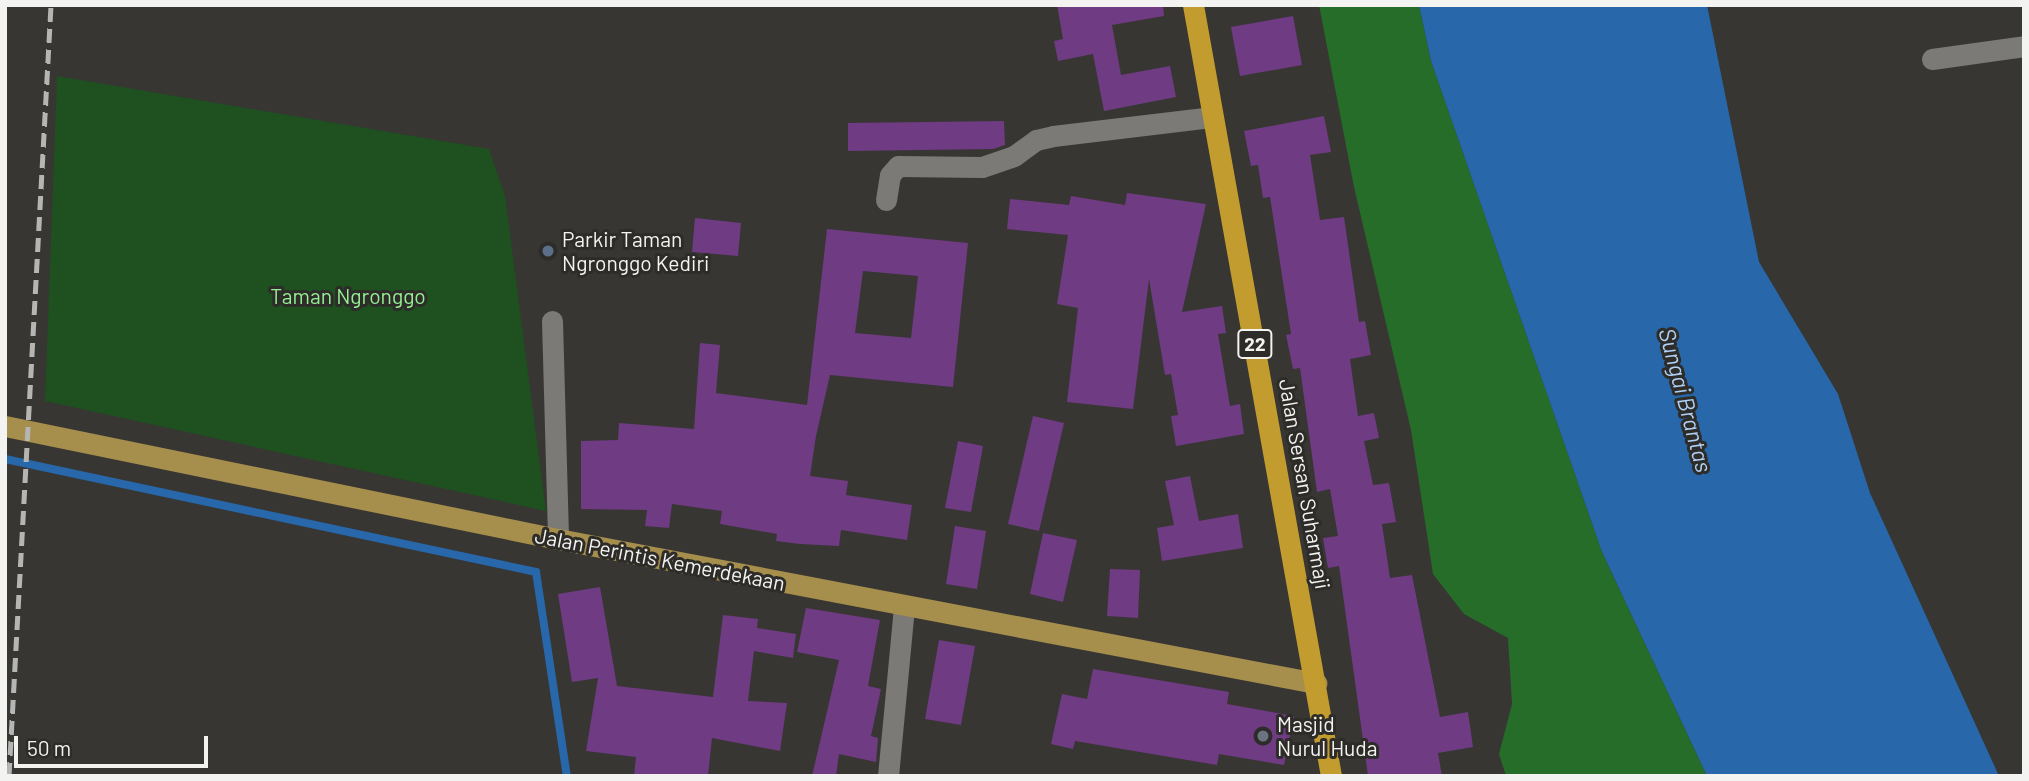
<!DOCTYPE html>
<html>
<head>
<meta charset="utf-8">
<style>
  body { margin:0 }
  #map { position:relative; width:2029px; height:781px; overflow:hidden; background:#373633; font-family:Barlow,sans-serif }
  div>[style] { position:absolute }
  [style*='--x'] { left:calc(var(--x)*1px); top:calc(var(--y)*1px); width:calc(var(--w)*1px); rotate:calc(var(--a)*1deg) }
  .green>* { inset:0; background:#1e5020 }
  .forest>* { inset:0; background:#256d29 }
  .water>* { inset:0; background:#2767aa }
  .stream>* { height:8px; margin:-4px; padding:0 4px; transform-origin:4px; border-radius:4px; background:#2767aa }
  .building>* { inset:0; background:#6f3b83 }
  .minor>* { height:21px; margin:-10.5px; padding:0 10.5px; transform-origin:10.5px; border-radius:10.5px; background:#7b7a77 }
  .major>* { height:21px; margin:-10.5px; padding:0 10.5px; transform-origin:10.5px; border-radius:10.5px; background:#a68e4c }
  .highway>* { height:21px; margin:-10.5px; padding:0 10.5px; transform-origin:10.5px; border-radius:10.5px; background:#c39c2f }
  .rail>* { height:5px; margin-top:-2.5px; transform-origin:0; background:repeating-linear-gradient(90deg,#b5b5b3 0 14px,transparent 0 21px) }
  .dots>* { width:19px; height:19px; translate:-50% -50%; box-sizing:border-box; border:4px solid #2d2c29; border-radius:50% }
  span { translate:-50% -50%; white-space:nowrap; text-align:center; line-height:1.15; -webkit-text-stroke:6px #2d2c29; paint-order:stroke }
  .shield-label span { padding:2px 5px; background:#2d2c29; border:2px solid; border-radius:5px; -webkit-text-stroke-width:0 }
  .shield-label { font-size:19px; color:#f3f3f1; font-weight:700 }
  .poi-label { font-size:21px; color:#f3f3f1 }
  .left { translate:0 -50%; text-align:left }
  .park-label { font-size:21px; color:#93f093 }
  .street-label { font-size:21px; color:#f3f3f1 }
  .water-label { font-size:23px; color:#b0d0f5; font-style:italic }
  .frame { position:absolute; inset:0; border:7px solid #f3f3f1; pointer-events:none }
  .scale { position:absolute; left:14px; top:736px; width:194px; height:32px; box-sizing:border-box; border:4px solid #f3f3f1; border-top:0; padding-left:9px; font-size:21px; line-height:24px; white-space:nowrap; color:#f3f3f1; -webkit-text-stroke:5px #2d2c29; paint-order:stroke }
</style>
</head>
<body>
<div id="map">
  <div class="green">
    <i style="clip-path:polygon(57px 76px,489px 149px,505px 196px,546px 511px,45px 401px)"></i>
  </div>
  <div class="forest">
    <i style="clip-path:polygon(1319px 5px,1419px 5px,1431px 61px,1602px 552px,1707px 776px,1506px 776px,1499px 754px,1512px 704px,1508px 638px,1464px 614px,1433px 574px,1411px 430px,1354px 187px)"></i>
  </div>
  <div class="water">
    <i style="clip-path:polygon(1419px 5px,1707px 5px,1759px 262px,1838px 394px,1870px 493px,1999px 776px,1707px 776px,1602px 552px,1431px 61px)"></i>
  </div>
  <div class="stream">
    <i style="--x:5;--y:459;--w:543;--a:12.01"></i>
    <i style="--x:536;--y:572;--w:206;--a:81.4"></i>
  </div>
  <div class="building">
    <i style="clip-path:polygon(1057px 5px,1163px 5px,1164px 16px,1112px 25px,1121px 75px,1170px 66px,1176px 97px,1104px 111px,1093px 54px,1058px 61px,1054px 41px,1063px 39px)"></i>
    <i style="clip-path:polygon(1293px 16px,1302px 65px,1240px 76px,1231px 27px)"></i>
    <i style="clip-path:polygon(1324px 116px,1331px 152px,1310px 155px,1320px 220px,1344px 217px,1359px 322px,1365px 321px,1371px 355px,1350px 359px,1358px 416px,1374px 413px,1379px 438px,1364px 441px,1373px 485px,1389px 483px,1396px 522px,1382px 524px,1390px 578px,1412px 575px,1440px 717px,1468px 712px,1473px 747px,1438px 753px,1442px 776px,1368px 776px,1339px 566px,1328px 568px,1323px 538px,1338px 536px,1330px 489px,1317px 492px,1300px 368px,1293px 369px,1286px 335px,1291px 334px,1270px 197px,1263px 198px,1258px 165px,1251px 166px,1244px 131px)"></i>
    <i style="clip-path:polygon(1004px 121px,1005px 145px,993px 149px,848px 151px,848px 123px)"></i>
    <i style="clip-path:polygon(1127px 193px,1206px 204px,1182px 312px,1222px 306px,1226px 333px,1218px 334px,1230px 406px,1240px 404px,1244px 434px,1176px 446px,1171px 416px,1178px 415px,1171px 374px,1165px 375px,1149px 279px,1133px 409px,1067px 402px,1078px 308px,1057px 304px,1068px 235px,1007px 229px,1010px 199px,1069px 205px,1071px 196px,1125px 205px)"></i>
    <i style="clip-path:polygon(695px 218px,741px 223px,738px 256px,692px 252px)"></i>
    <i style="clip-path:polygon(evenodd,827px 229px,968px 243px,953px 387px,830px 375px,816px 436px,810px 476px,848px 481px,846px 495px,912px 505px,907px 540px,841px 530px,839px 546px,800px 544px,776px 541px,777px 534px,720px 524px,722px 511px,672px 504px,669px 528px,645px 526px,647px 510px,581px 509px,581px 441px,618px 440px,619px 423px,694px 429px,700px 343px,720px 345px,716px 393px,807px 405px,827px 229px,863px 271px,918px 276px,911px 338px,855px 333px,863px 271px)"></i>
    <i style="clip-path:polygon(1033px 416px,1064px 423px,1039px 531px,1008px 524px)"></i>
    <i style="clip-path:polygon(958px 441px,983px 446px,971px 512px,945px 508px)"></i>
    <i style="clip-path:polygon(1190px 476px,1199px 521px,1238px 514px,1243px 548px,1162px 561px,1157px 528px,1174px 525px,1165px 481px)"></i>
    <i style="clip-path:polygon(955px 526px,986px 531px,977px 589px,946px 584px)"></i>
    <i style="clip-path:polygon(1043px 533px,1077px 540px,1063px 602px,1030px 594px)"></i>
    <i style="clip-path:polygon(1110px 569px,1140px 570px,1138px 618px,1107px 616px)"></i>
    <i style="clip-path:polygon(600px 587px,617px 686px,713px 697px,723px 615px,758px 619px,757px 628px,796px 634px,793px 658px,754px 651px,748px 701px,787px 703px,780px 751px,712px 738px,708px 776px,634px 776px,636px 757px,586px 751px,598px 678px,572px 682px,558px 594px)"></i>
    <i style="clip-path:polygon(806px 608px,880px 620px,868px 686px,881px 689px,871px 736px,878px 738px,876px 762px,839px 754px,836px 776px,812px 776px,839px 660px,797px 652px)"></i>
    <i style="clip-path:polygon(939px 640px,975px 646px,961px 725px,925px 719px)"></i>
    <i style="clip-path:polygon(1093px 669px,1229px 692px,1227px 704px,1294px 716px,1284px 765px,1219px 754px,1217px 765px,1075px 741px,1073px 749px,1051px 744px,1062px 694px,1087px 699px)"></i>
  </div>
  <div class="minor">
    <i style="--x:1932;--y:59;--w:93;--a:-8"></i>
    <i style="--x:886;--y:200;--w:25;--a:-81"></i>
    <i style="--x:890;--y:175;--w:12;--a:-48"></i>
    <i style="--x:898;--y:166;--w:84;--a:0.7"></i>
    <i style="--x:982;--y:167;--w:34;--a:-19"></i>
    <i style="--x:1014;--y:156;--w:27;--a:-36"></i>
    <i style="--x:1036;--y:140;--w:17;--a:-13"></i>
    <i style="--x:1053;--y:136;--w:161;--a:-6.8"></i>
    <i style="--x:552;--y:321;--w:218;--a:88.4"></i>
    <i style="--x:888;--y:776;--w:171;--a:-84.6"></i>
  </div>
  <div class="major">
    <i style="--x:5;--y:426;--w:564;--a:11.55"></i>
    <i style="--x:558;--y:539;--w:772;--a:10.76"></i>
  </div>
  <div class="highway">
    <i style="--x:1193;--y:5;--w:783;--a:79.85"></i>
  </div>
  <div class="rail">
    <i style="--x:9;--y:776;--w:772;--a:-86.88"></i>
  </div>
  <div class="dots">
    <i style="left:548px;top:251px;background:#5c6f8a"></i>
    <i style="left:1263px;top:736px;background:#6b7280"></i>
  </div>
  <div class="shield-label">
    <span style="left:1255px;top:344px">22</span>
  </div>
  <div class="poi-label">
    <span class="left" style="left:562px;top:251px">Parkir Taman<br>Ngronggo Kediri</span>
    <span class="left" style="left:1277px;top:736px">Masjid<br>Nurul Huda</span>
  </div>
  <div class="park-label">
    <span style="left:348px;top:296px">Taman Ngronggo</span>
  </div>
  <div class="street-label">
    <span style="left:1305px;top:484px;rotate:80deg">Jalan Sersan Suharmaji</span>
    <span style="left:660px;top:559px;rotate:11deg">Jalan Perintis Kemerdekaan</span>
  </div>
  <div class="water-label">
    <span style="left:1686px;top:400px;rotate:75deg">Sungai Brantas</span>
  </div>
  <div class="frame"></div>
  <div class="scale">50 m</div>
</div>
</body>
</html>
